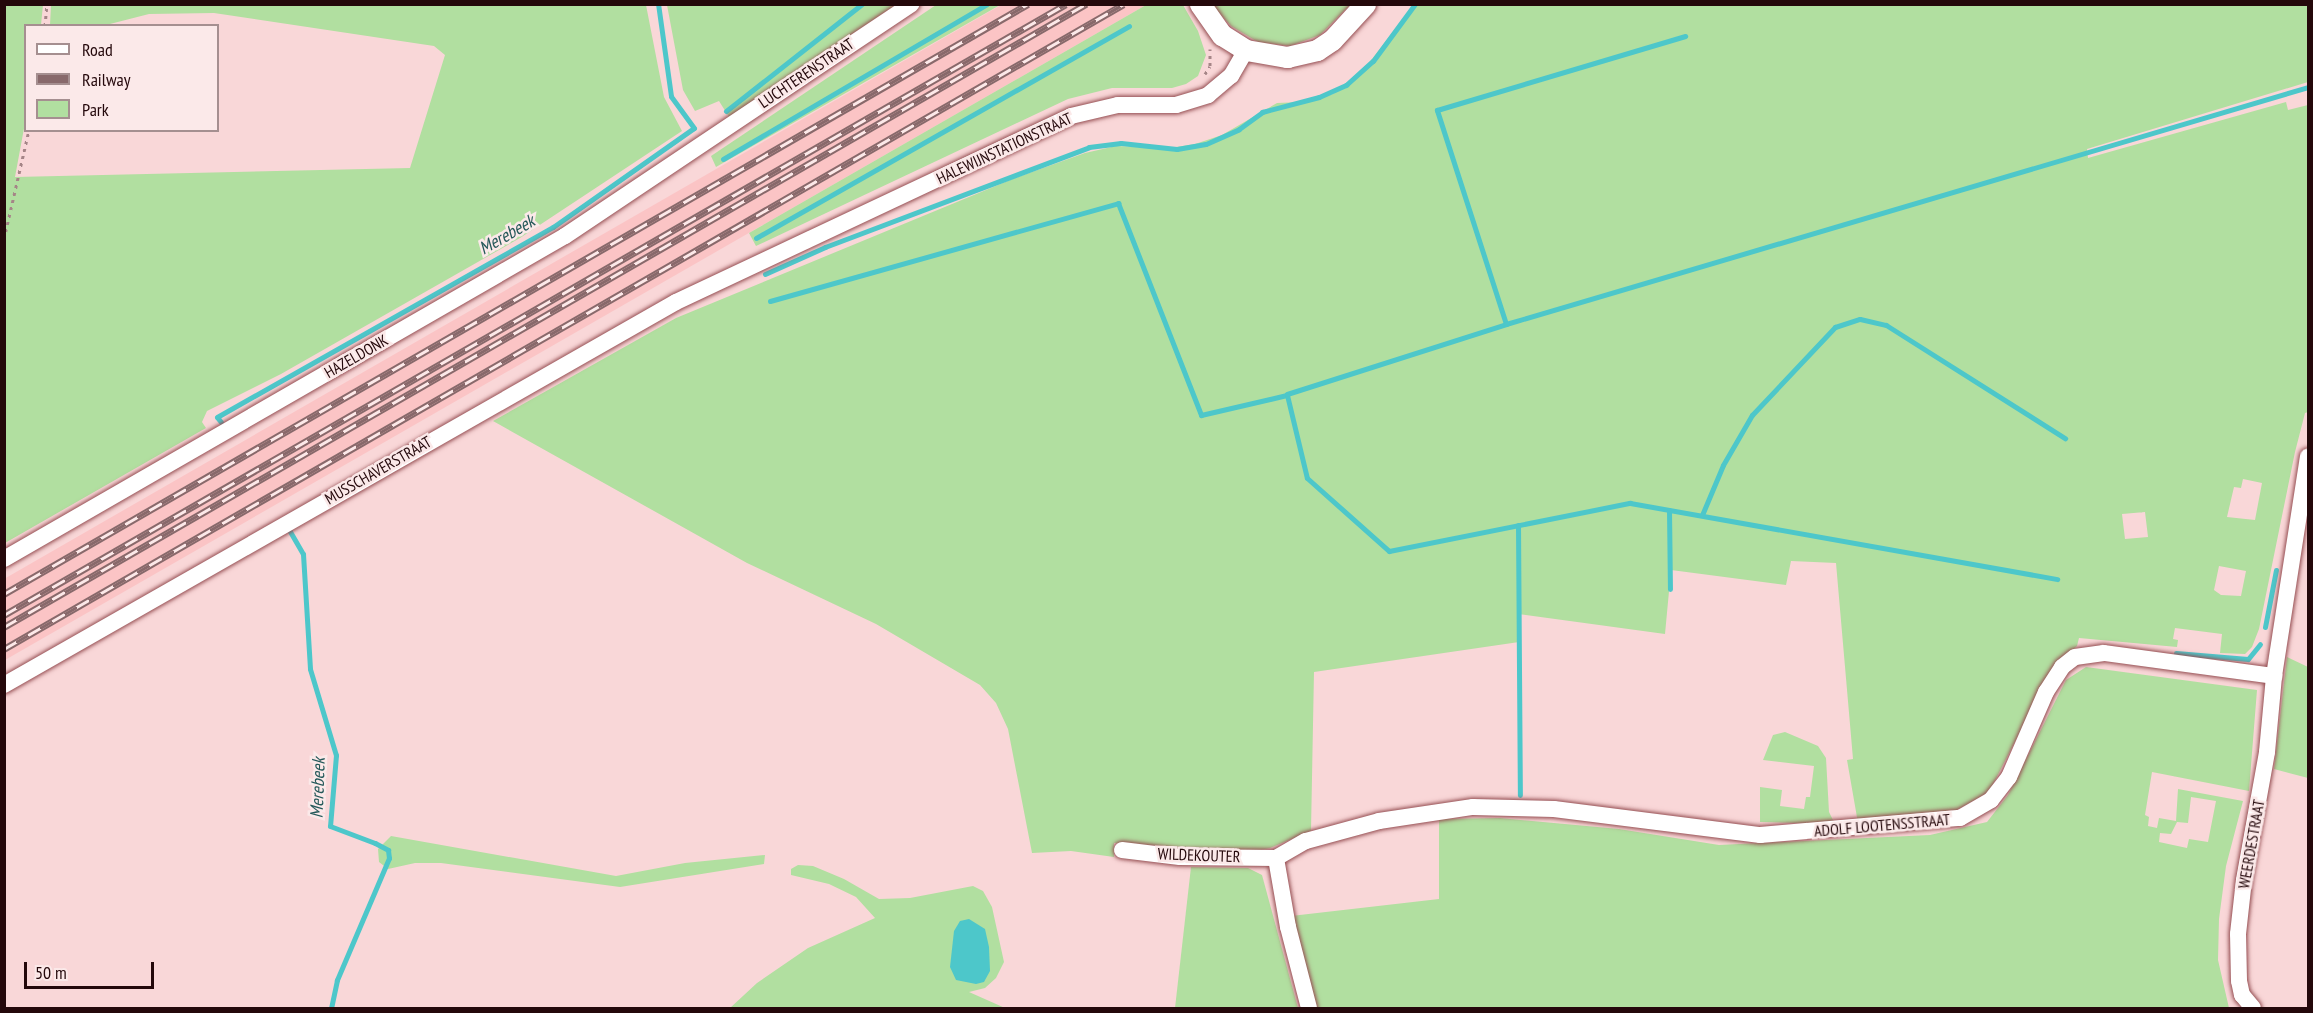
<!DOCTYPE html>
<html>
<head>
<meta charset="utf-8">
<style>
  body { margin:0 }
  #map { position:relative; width:2313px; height:1013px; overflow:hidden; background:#f9d7d8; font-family:"PT Sans Narrow",sans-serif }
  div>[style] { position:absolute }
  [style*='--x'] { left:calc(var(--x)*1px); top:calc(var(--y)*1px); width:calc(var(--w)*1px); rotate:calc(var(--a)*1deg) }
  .built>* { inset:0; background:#fbc4c5 }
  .green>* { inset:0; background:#b1dfa0 }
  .water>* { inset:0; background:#4dc7ca }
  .stream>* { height:5px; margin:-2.5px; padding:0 2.5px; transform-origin:2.5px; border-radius:2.5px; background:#4dc7ca }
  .path>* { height:3px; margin-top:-1.5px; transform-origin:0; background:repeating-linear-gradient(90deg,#a58587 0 3px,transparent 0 7.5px) }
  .roads { filter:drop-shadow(0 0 2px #954e52) drop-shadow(0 0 2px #954e52) }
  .minor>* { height:16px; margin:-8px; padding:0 8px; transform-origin:8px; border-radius:8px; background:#fff }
  .tertiary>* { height:21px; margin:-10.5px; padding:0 10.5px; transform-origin:10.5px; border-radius:10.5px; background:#fff }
  .rail>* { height:7px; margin-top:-3.5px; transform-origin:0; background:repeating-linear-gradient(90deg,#fbe9e9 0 14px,#88696b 0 28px); box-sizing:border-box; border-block:2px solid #88696b }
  span { translate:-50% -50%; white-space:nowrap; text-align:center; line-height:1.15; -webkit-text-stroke:5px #fbe9e9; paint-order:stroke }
  .street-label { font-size:16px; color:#24080b }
  .water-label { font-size:18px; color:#245859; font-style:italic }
  .frame { position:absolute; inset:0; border:6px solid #24080b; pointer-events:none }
  .legend { position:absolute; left:24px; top:24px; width:195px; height:108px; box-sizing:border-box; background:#fbe9e9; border:2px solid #a58f90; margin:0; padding:8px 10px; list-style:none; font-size:18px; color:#24080b }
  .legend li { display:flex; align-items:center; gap:12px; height:30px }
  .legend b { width:30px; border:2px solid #a58f90 }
  .scale { position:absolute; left:24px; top:962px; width:130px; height:27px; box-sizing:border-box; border:3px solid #24080b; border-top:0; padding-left:8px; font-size:18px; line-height:21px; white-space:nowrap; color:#24080b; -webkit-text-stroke:4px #fbe9e9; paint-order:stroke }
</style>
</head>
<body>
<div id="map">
  <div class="built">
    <i style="clip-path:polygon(1001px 5px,1146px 5px,5px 660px,4px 579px)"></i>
  </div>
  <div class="green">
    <i style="clip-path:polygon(5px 4px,43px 5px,41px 25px,26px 26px,25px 123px,15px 177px,410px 168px,445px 55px,434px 46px,214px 13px,149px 14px,106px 25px,50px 25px,51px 5px,646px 5px,664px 97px,682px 131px,520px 238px,281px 374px,207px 411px,202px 422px,206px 428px,5px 543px)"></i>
    <i style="clip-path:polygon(667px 5px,895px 5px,729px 117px,719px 101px,695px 111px,683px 90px)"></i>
    <i style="clip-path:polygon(936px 5px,1000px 5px,716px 167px,711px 156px)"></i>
    <i style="clip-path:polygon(1146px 5px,1183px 5px,1198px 31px,1206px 55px,1198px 76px,1186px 84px,1172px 88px,1112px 88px,1068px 99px,756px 246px,749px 233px)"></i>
    <i style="clip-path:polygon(1212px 5px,1350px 5px,1320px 35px,1290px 46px,1258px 42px,1231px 26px)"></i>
    <i style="clip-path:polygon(evenodd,1414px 5px,2308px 5px,2308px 82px,2087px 149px,2088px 158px,2286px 102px,2288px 110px,2308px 105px,2308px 412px,2305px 413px,2295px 452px,2259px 629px,2252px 647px,2245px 654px,2220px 653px,2222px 634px,2175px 628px,2173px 639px,2178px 640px,2177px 647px,2079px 638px,2077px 646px,2053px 668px,1989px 792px,1955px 811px,1858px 823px,1847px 760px,1853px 759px,1836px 563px,1791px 561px,1786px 585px,1671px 570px,1665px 634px,1518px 614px,1519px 642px,1314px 672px,1311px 831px,1270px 848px,1251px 852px,1114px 843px,1114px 857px,1071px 851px,1032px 853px,1008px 729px,996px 703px,980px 685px,876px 624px,747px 563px,493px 421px,676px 318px,1015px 178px,1085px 153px,1116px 146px,1170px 148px,1195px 144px,1222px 135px,1277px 103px,1301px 102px,1333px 94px,1358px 77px,1414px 5px,2243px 479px,2262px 483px,2255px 520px,2227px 517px,2234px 487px,2241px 488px,2243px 479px,1414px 5px,2145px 512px,2148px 537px,2125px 539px,2122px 514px,2145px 512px,1414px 5px,2219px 566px,2246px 571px,2241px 596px,2221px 595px,2214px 590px,2219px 566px)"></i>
    <i style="clip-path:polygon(2287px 657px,2308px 667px,2308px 778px,2274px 769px)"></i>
    <i style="clip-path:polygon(evenodd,2086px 667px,2257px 690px,2249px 791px,2152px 772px,2145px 815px,2149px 817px,2148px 826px,2157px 828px,2159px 818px,2176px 821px,2178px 789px,2243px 801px,2226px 866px,2219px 919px,2218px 960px,2229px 1008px,1316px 1007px,1291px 916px,1439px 899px,1439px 819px,1500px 818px,1619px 829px,1719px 845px,1930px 835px,1987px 822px,2008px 795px,2066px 680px,2086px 667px,2191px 797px,2216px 801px,2208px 842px,2189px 839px,2187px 848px,2159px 842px,2160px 833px,2171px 834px,2177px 822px,2188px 823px,2191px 797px)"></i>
    <i style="clip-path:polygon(1785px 732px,1818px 746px,1826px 758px,1829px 812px,1835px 824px,1760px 822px,1760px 787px,1782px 790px,1780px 806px,1804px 809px,1806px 797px,1810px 797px,1814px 766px,1763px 760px,1773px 735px)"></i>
    <i style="clip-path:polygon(391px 836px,616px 876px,685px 863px,765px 855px,764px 864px,620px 887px,441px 863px,415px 863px,388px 869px,379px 862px,378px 849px)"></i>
    <i style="clip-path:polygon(798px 865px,813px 866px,844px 879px,879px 899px,910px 898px,973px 886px,983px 891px,992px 907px,1004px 962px,996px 978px,985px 988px,969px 992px,1005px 1008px,730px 1008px,757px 983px,808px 948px,875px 918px,856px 897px,829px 884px,791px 875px,791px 869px)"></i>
    <i style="clip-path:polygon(1191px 867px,1248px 868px,1262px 875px,1298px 1008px,1175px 1008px)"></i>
  </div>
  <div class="water">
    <i style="clip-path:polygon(969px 919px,985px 929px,989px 947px,990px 971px,984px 982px,976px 984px,956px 980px,950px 967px,954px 931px,960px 921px)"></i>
  </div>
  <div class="stream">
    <i style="--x:726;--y:111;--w:173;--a:-38.2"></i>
    <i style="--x:723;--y:159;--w:306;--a:-30.4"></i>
    <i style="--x:756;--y:238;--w:429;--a:-29.6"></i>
    <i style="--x:765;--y:274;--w:66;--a:-24.2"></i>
    <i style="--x:825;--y:247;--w:282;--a:-20.7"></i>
    <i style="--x:1089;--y:147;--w:32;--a:-7"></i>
    <i style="--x:1121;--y:143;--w:56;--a:6.1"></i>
    <i style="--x:1177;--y:149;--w:29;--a:-10"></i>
    <i style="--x:1206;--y:144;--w:36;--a:-24"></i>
    <i style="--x:1239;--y:129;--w:29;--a:-36"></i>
    <i style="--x:1262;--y:112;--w:59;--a:-14.7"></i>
    <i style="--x:1319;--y:97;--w:30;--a:-24"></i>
    <i style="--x:1346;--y:85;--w:36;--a:-42"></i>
    <i style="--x:1373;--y:61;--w:71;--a:-53.6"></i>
    <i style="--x:770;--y:301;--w:362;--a:-15.7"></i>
    <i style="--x:1118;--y:203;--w:228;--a:68.6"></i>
    <i style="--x:1201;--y:415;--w:88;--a:-13.1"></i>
    <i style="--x:1287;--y:395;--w:85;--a:76.5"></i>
    <i style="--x:1307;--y:478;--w:110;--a:41.7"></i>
    <i style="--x:1389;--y:551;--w:246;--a:-11.3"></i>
    <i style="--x:1630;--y:503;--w:434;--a:10.1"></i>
    <i style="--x:1506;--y:324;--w:225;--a:-107.9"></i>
    <i style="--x:1437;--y:110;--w:259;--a:-16.6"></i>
    <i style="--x:1287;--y:394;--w:230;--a:-17.7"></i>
    <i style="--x:1506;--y:324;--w:836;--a:-16.46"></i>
    <i style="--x:221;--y:422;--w:6;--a:-129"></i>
    <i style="--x:217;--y:417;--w:386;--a:-29.5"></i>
    <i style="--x:553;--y:227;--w:172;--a:-35.1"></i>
    <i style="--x:694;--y:128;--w:39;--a:-126"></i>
    <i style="--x:671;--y:96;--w:93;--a:-98"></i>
    <i style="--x:1669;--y:510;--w:79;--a:89.3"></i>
    <i style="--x:1702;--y:515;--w:54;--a:-67.2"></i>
    <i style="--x:1723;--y:465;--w:58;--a:-59.9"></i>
    <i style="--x:1752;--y:415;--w:121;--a:-46.7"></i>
    <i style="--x:1835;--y:327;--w:26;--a:-18"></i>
    <i style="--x:1860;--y:319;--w:27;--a:13"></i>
    <i style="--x:1886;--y:325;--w:212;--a:32.3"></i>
    <i style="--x:1518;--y:525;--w:270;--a:89.6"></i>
    <i style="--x:288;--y:528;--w:30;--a:60"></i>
    <i style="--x:303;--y:554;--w:115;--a:86.5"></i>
    <i style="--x:310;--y:669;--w:90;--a:73.2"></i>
    <i style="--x:336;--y:755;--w:71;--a:94.8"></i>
    <i style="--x:330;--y:826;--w:48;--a:20.7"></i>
    <i style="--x:375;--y:843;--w:15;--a:28"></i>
    <i style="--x:388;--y:850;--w:8;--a:83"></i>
    <i style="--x:389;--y:858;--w:133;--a:113.1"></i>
    <i style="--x:337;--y:980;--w:29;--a:102"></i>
    <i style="--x:2265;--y:627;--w:58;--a:-79.1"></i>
    <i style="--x:2176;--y:653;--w:72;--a:4.8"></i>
    <i style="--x:2248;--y:659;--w:19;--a:-51"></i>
  </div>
  <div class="path">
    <i style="--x:45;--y:26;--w:22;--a:-85"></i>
    <i style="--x:1205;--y:74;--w:9;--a:-58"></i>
    <i style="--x:1210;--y:66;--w:17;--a:-90"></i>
    <i style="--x:4;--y:239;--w:112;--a:-77.1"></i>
  </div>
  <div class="roads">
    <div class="minor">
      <i style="--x:4;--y:559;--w:647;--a:-29.93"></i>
      <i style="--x:565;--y:236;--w:417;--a:-33.8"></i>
      <i style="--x:4;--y:685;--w:773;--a:-29.68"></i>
      <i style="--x:676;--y:302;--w:437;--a:-25.2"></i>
      <i style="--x:1071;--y:116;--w:48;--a:-13.2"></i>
      <i style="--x:1118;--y:105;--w:58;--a:0"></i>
      <i style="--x:1176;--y:105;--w:34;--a:-17"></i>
      <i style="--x:1208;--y:95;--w:30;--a:-40"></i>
      <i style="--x:1231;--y:76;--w:30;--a:-60"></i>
      <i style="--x:1122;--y:850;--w:58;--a:6.9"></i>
      <i style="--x:1180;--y:857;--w:96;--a:0.6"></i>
      <i style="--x:1309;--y:1008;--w:84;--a:-104.5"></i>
      <i style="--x:1288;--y:927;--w:70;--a:-99.9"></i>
      <i style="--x:1276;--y:858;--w:34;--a:-30"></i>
      <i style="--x:1306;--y:841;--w:76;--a:-15.3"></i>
      <i style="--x:1379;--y:821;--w:95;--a:-8.5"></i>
      <i style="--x:1473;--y:807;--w:81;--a:1.4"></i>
      <i style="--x:1554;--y:809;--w:208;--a:7.2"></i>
      <i style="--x:1760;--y:835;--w:201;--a:-4.9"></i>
      <i style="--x:1960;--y:818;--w:36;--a:-30"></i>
      <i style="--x:1991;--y:800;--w:29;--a:-52"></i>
      <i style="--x:2009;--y:777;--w:93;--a:-66.5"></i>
      <i style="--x:2046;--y:692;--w:30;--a:-57"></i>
      <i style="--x:2062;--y:667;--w:16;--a:-38"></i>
      <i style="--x:2075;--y:657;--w:29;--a:-8"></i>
      <i style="--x:2104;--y:653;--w:172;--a:7.7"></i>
      <i style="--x:2274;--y:676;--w:222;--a:-81.2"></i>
      <i style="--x:2253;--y:1008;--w:17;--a:-130"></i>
      <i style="--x:2242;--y:995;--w:14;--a:-102"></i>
      <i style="--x:2239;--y:981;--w:47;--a:-91.2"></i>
      <i style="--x:2238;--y:934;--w:54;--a:-83.7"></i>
      <i style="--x:2244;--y:880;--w:130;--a:-79.8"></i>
      <i style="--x:2267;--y:752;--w:76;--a:-84.7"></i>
    </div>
    <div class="tertiary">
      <i style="--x:1200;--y:4;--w:38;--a:55"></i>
      <i style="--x:1222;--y:35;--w:28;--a:32"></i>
      <i style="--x:1246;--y:50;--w:42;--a:9.7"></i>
      <i style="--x:1287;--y:57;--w:31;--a:-13"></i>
      <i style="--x:1317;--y:50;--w:18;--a:-34"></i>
      <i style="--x:1332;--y:40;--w:49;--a:-47.5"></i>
    </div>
  </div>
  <div class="rail">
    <i style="--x:4;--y:594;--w:1182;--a:-29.95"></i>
    <i style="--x:4;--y:615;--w:1225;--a:-29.91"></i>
    <i style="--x:4;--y:627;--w:1249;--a:-29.93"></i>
    <i style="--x:4;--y:649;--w:1292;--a:-29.94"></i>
  </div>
  <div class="street-label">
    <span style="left:806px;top:73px;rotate:-34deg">LUCHTERENSTRAAT</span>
    <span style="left:1004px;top:148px;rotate:-25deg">HALEWIJNSTATIONSTRAAT</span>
    <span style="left:356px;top:356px;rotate:-30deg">HAZELDONK</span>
    <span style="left:378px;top:470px;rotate:-30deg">MUSSCHAVERSTRAAT</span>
    <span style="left:1882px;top:825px;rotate:-5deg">ADOLF LOOTENSSTRAAT</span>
    <span style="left:2251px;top:844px;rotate:-80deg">WEERDESTRAAT</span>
    <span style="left:1199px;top:855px;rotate:2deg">WILDEKOUTER</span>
  </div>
  <div class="water-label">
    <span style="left:507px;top:235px;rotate:-30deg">Merebeek</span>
    <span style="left:318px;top:788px;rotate:-88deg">Merebeek</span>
  </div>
  <div class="frame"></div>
  <ul class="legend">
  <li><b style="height:8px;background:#fff"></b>Road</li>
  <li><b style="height:8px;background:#88696b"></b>Railway</li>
  <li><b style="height:16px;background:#b1dfa0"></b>Park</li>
  </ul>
  <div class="scale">50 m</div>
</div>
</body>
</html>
